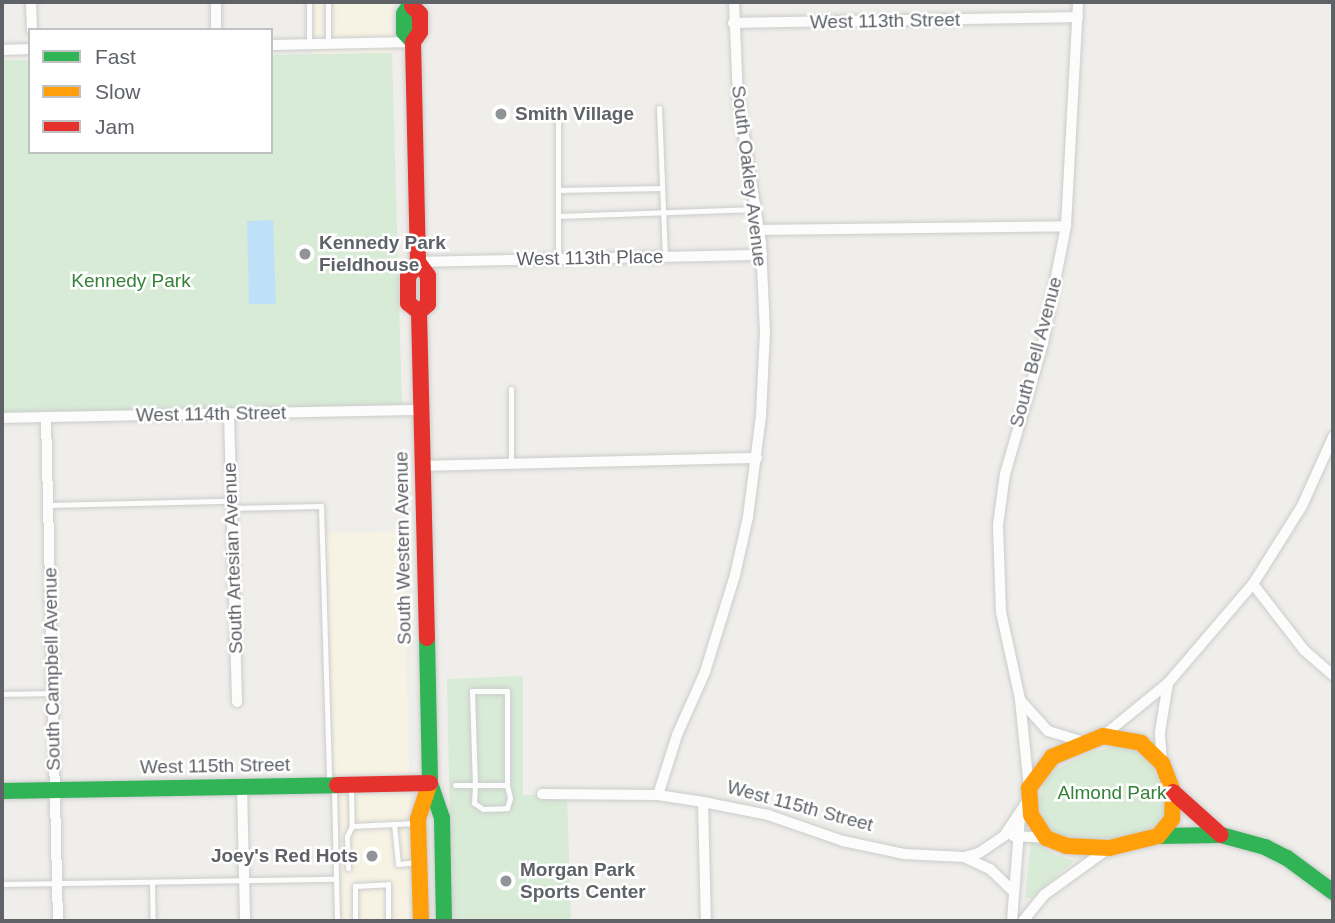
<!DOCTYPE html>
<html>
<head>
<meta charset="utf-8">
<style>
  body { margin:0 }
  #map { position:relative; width:1335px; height:923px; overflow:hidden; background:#efeeea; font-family:Helvetica,sans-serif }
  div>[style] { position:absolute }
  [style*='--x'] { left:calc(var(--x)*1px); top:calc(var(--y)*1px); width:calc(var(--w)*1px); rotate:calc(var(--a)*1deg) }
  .commercial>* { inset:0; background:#f7f3e4 }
  .green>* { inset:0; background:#d8ebd6 }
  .water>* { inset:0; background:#bfe0f9 }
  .roads { filter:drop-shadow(0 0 2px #cbcccc) drop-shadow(0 0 2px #cbcccc) }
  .lane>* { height:5px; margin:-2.5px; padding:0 2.5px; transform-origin:2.5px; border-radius:2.5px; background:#fdfcfc }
  .street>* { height:10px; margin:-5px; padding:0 5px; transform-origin:5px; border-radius:5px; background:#fdfcfc }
  .fast>* { height:16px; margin:-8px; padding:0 8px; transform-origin:8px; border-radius:8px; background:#30b455 }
  .slow>* { height:16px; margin:-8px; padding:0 8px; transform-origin:8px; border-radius:8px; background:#ff9f0a }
  .jam>* { height:16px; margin:-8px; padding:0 8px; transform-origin:8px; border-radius:8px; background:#e5322d }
  .dots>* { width:19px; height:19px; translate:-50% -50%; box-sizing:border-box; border:4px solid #fff; border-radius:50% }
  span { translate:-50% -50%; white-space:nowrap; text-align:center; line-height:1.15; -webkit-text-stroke:5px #fff; paint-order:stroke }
  .street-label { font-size:19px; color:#5f6368 }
  .poi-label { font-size:19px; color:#5f6368; font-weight:700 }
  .left { translate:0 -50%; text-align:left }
  .right { translate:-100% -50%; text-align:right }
  .park-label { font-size:19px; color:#348238 }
  .frame { position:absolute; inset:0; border:4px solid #5f6368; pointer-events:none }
  .legend { position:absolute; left:28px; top:28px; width:245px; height:126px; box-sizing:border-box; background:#fff; border:2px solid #bfc1c3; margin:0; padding:9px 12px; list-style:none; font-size:21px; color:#5f6368 }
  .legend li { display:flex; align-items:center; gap:14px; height:35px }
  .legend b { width:35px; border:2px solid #bfc1c3 }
</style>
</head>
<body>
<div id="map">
  <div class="commercial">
    <i style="clip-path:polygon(311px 2px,391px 2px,392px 53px,312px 54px)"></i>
    <i style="clip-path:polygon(403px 532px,413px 921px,340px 921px,337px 794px,331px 766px,325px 533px)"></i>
  </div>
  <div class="green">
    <i style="clip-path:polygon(392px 53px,402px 406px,2px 413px,2px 60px,30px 60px,30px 152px,271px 152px,271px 55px)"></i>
    <i style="clip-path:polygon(523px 676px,523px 795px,567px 794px,571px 921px,452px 921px,447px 679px)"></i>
    <i style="clip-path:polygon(1118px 746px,1137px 747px,1153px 767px,1170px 805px,1163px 824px,1110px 842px,1076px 842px,1054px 834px,1046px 826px,1038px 803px,1046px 778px,1057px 769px,1089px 753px)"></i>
    <i style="clip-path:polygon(1031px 842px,1035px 842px,1055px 855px,1074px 861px,1031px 899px,1025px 897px)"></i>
  </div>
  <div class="water">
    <i style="clip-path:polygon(273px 220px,276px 304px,249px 304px,247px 221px)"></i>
  </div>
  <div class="roads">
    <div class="lane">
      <i style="--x:309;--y:2;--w:42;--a:90"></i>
      <i style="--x:328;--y:44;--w:42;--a:-90"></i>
      <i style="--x:659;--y:108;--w:149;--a:87.7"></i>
      <i style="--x:558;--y:116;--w:143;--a:90"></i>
      <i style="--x:558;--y:190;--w:104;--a:-1.1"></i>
      <i style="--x:558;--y:216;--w:199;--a:-2"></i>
      <i style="--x:511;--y:464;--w:75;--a:-90"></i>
      <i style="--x:48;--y:505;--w:182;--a:-1.3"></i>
      <i style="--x:231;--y:508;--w:90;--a:-1.3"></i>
      <i style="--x:321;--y:506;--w:275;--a:88.3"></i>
      <i style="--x:2;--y:694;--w:51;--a:-1.1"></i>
      <i style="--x:455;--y:785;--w:52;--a:0"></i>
      <i style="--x:507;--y:785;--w:94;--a:-90"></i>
      <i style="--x:507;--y:691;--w:35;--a:180"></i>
      <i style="--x:472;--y:691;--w:94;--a:88.2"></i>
      <i style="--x:475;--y:785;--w:18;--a:93"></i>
      <i style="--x:474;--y:803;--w:11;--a:34"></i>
      <i style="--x:483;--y:809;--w:24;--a:-2"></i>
      <i style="--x:507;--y:808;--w:10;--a:-73"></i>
      <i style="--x:510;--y:798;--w:13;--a:-103"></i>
      <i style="--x:351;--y:787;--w:39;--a:89"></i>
      <i style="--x:352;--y:826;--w:64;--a:-2.7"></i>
      <i style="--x:334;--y:788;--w:133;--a:88.7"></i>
      <i style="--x:394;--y:824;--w:40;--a:84.3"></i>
      <i style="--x:398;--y:864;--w:20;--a:-6"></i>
      <i style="--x:348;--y:868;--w:32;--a:-92"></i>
      <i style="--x:347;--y:836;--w:11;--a:-63"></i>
      <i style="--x:152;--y:882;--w:39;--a:89"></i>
      <i style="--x:2;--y:884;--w:334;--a:-0.9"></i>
      <i style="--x:355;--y:921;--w:35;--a:-90"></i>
      <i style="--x:355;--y:886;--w:33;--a:-3"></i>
      <i style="--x:388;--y:884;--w:37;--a:90"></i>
    </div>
    <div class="street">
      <i style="--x:31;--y:2;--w:28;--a:88"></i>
      <i style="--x:216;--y:2;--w:28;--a:90"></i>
      <i style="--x:733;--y:23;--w:345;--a:-1"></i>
      <i style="--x:271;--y:45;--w:142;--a:-1.2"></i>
      <i style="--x:2;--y:50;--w:28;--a:-2"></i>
      <i style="--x:760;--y:230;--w:306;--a:-0.7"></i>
      <i style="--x:418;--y:262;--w:344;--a:-1.2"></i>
      <i style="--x:229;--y:414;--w:288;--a:88.4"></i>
      <i style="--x:46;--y:417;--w:504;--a:88.64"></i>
      <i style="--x:2;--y:418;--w:419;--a:-1.1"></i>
      <i style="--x:423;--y:466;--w:334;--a:-1.4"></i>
      <i style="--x:1253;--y:584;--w:83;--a:52.3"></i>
      <i style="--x:1304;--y:650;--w:38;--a:41"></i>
      <i style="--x:1022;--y:702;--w:39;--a:48"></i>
      <i style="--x:1048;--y:731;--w:37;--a:17"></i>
      <i style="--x:1103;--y:736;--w:84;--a:-39.2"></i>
      <i style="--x:1168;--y:683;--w:130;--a:-49.4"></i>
      <i style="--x:1253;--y:584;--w:92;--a:-57.9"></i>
      <i style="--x:1302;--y:506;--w:76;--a:-65.8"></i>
      <i style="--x:1162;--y:763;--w:31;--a:-94"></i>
      <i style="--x:1160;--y:732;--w:50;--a:-80.7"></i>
      <i style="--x:242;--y:786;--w:135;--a:88.7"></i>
      <i style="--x:1029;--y:788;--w:89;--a:-95.8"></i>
      <i style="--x:1020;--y:699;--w:89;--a:-102.3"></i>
      <i style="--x:1001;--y:612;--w:87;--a:-92"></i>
      <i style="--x:998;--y:525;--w:51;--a:-82.2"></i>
      <i style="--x:1005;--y:474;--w:136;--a:-73.8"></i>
      <i style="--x:1043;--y:343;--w:119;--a:-78.9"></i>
      <i style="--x:1066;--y:226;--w:224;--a:-86.9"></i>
      <i style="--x:542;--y:794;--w:116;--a:0.5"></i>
      <i style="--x:658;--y:795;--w:46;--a:8.8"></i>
      <i style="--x:703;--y:802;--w:66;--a:11.3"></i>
      <i style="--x:768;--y:815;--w:79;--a:19.1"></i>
      <i style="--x:843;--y:841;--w:62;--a:12"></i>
      <i style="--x:904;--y:854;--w:60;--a:2.9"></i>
      <i style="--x:964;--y:857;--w:16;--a:-15"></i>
      <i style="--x:979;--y:853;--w:30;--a:-34"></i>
      <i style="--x:1004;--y:836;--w:43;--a:-56.3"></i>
      <i style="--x:658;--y:795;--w:63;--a:-72.4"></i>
      <i style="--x:677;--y:735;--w:69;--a:-66"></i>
      <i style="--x:705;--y:672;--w:102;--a:-72.8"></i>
      <i style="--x:735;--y:575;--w:59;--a:-77.4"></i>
      <i style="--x:748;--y:517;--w:102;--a:-82.7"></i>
      <i style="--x:761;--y:416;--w:84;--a:-87.3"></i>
      <i style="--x:765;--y:332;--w:89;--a:-92.6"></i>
      <i style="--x:761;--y:243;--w:147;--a:-99"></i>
      <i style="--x:738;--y:98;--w:96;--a:-92.4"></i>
      <i style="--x:703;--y:802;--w:119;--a:88.6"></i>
      <i style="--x:1013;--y:836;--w:33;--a:3"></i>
      <i style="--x:964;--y:857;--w:29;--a:25"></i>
      <i style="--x:990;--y:869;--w:30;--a:44"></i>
      <i style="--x:1012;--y:921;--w:105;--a:-85.6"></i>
      <i style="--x:1023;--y:921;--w:33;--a:-51"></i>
      <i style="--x:1044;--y:895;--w:80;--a:-35.9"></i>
    </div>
    <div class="fast">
      <i style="--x:412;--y:2;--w:14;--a:124"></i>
      <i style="--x:404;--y:14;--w:18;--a:90"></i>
      <i style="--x:404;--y:32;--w:13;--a:48"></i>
      <i style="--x:427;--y:638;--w:145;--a:88.8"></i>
      <i style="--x:430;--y:783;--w:37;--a:71"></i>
      <i style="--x:442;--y:818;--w:103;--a:88.9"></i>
      <i style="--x:2;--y:791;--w:335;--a:-1"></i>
      <i style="--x:1158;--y:836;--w:63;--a:-0.9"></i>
      <i style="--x:1221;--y:835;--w:46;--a:15.3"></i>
      <i style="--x:1265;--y:847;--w:25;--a:27"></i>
      <i style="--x:1287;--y:858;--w:57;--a:36.5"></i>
    </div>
    <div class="slow">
      <i style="--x:1103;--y:736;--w:39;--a:10"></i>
      <i style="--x:1141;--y:743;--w:29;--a:44"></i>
      <i style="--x:1162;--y:763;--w:31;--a:69"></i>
      <i style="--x:1173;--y:792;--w:27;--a:92"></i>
      <i style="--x:1172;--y:819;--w:22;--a:129"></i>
      <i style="--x:1158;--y:836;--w:50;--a:166.2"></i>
      <i style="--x:1109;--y:848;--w:42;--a:-177.3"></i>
      <i style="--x:1067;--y:846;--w:22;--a:-159"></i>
      <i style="--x:1046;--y:838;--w:27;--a:-123"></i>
      <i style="--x:1031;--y:815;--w:27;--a:-94"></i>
      <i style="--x:1029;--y:788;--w:39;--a:-53"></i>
      <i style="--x:1052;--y:757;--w:55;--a:-22.4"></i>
      <i style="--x:421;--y:921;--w:102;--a:-91.7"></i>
      <i style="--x:418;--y:819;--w:38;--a:-72"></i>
    </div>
    <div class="jam">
      <i style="--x:412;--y:6;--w:11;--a:45"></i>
      <i style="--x:420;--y:14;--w:18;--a:90"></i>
      <i style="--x:420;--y:32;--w:12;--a:125"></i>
      <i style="--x:413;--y:42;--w:220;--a:88.7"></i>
      <i style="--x:418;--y:262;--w:17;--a:54"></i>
      <i style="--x:428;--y:276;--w:28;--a:90"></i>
      <i style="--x:428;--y:304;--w:12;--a:138"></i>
      <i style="--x:418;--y:262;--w:18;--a:124"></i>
      <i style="--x:408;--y:277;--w:26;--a:90"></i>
      <i style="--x:408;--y:303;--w:14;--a:39"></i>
      <i style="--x:419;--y:312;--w:326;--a:88.6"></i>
      <i style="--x:337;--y:785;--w:93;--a:-1.2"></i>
      <i style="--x:1173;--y:792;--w:64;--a:41.9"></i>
    </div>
  </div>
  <div class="dots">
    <i style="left:501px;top:114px;background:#919496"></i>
    <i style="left:305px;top:254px;background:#919496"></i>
    <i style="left:372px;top:856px;background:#919496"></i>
    <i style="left:506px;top:881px;background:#919496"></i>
  </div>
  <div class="street-label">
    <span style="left:885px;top:21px;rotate:-1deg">West 113th Street</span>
    <span style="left:749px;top:176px;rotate:83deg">South Oakley Avenue</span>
    <span style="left:590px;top:258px;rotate:-1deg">West 113th Place</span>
    <span style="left:1036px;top:352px;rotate:-75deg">South Bell Avenue</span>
    <span style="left:211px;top:414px;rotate:-1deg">West 114th Street</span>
    <span style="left:403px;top:548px;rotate:-91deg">South Western Avenue</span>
    <span style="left:233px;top:558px;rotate:-92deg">South Artesian Avenue</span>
    <span style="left:52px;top:669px;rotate:-91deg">South Campbell Avenue</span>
    <span style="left:215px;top:766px;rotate:-1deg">West 115th Street</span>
    <span style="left:800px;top:806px;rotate:15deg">West 115th Street</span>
  </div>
  <div class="poi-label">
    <span class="left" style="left:515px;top:114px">Smith Village</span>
    <span class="left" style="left:319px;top:254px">Kennedy Park<br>Fieldhouse</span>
    <span class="right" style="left:358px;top:856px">Joey's Red Hots</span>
    <span class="left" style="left:520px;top:881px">Morgan Park<br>Sports Center</span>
  </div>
  <div class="park-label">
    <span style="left:131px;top:281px">Kennedy Park</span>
    <span style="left:1112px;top:793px">Almond Park</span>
  </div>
  <div class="frame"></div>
  <ul class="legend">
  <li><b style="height:9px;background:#30b455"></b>Fast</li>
  <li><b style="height:9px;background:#ff9f0a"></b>Slow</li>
  <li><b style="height:9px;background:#e5322d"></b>Jam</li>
  </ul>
</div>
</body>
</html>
